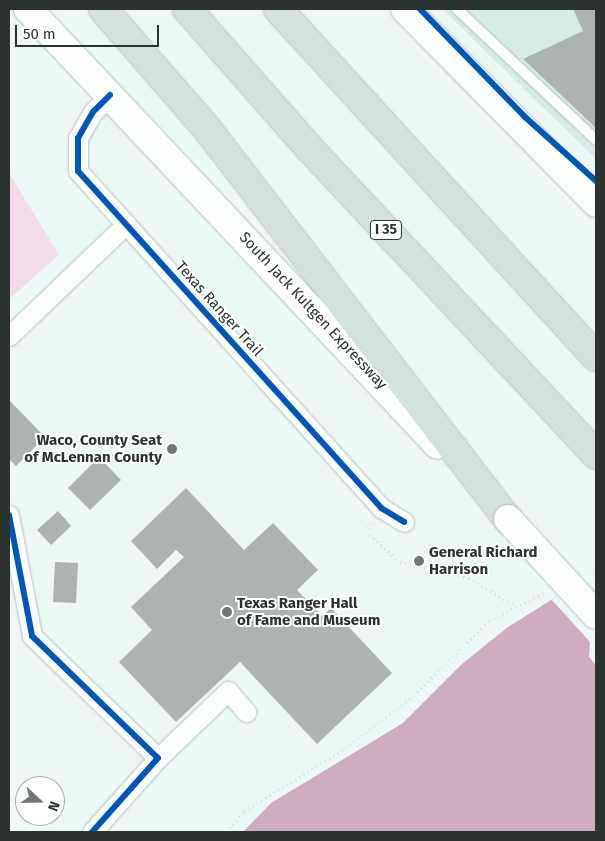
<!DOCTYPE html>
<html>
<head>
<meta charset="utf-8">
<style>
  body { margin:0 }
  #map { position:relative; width:605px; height:841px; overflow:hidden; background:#ecf8f5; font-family:"Fira Sans",sans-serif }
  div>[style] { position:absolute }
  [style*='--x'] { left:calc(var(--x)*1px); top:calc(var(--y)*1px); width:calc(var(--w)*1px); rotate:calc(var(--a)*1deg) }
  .built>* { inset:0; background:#d7ece6 }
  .green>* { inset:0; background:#f3dbe9 }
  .water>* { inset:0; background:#cfacc0 }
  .pier>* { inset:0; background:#ecf8f5 }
  .building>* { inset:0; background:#abb4b2 }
  .path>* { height:3px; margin-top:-1.5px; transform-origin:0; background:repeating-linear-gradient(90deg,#dcdfde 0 1px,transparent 0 5px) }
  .roads { filter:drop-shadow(0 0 1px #b7c0be) drop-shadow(0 0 1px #b7c0be) }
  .service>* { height:10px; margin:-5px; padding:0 5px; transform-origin:5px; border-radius:5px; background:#fcfefe }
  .minor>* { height:19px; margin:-9.5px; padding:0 9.5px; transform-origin:9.5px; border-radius:9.5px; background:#fcfefe }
  .secondary>* { height:28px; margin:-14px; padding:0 14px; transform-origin:14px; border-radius:14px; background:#fcfefe }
  .motorway>* { height:28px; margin:-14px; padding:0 14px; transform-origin:14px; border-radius:14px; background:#d3e2df }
  .bridges { filter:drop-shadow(0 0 1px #b7c0be) drop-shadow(0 0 1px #b7c0be) }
  .secondary-bridge>* { height:28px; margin:-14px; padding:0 14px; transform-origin:14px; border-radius:14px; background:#fcfefe }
  .cycleway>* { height:6px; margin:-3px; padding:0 3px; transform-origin:3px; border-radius:3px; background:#0057b8 }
  .dots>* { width:14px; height:14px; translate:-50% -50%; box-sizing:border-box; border:2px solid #fff; border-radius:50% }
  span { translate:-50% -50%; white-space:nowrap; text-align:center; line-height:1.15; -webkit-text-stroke:4px #fff; paint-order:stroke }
  .shield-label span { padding:1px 4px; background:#fff; border:1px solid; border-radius:4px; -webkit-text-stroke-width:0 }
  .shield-label { font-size:14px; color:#2a3330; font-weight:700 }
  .street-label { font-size:15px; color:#2a3330 }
  .poi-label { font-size:15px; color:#2a3330; font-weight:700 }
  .right { translate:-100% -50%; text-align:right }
  .left { translate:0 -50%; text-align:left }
  .frame { position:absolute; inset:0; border:10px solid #2a3330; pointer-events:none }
  .north { position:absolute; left:15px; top:776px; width:50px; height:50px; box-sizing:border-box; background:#fff; border:1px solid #aaadac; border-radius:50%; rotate:111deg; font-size:14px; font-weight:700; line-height:20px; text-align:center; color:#2a3330 }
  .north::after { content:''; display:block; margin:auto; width:18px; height:22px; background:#6e7875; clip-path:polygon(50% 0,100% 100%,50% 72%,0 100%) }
  .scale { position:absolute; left:15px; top:25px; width:144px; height:22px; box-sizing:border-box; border:2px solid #2a3330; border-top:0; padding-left:6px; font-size:15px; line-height:18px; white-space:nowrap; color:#2a3330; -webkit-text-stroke:4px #fff; paint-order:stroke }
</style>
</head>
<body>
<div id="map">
  <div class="built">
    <i style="clip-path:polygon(442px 9px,596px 9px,596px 159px)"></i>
  </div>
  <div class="green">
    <i style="clip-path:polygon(9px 173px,59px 255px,9px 299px)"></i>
  </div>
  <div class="water">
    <i style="clip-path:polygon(596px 572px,596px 832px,243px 832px,271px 803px,403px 723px,462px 664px,508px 627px)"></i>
  </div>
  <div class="pier">
    <i style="clip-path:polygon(593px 571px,596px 575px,596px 665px,589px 657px,590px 642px,552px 600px)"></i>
  </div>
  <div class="building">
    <i style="clip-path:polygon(573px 9px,596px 9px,596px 128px,523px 59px,583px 31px)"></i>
    <i style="clip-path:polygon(9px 400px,45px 437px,16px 466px,9px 459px)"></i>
    <i style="clip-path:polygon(99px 457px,121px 480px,90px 510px,68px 488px)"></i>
    <i style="clip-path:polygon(186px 488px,244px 550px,273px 523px,318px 570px,297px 590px,322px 616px,331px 608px,392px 673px,317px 744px,240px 662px,176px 722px,119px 662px,152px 630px,131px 607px,184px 557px,176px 550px,157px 569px,131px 541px)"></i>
    <i style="clip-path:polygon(58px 511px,71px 526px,51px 545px,37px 530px)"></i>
    <i style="clip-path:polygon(55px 562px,78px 563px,76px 603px,53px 602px)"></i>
  </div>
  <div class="path">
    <i style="--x:371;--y:523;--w:9;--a:122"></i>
    <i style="--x:366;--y:531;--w:46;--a:42.4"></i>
    <i style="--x:400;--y:562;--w:71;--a:13.1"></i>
    <i style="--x:469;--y:578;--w:52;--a:31"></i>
    <i style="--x:589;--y:574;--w:9;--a:-41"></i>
    <i style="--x:226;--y:832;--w:28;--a:-49"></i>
    <i style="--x:244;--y:811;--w:120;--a:-31.7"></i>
    <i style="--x:346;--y:748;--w:81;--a:-37.4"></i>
    <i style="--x:410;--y:699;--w:111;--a:-44.6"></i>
    <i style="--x:489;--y:621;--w:62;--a:-27"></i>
  </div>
  <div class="roads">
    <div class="service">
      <i style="--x:457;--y:9;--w:191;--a:43.3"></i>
    </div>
    <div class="minor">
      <i style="--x:110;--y:95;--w:24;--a:135"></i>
      <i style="--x:93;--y:112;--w:30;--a:120"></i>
      <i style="--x:78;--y:138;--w:33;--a:90"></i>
      <i style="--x:78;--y:171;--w:453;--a:48"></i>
      <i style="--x:381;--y:508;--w:27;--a:31"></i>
      <i style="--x:9;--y:336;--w:162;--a:-43.7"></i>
      <i style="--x:9;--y:515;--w:123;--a:79.2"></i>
      <i style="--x:32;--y:636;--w:175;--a:44.1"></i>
      <i style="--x:158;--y:758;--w:99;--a:131.7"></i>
      <i style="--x:158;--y:758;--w:97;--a:-43.7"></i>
      <i style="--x:228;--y:691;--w:28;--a:49"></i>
    </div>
    <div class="secondary">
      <i style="--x:28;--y:9;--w:598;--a:46.76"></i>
      <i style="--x:405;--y:9;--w:272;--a:45.4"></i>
    </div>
    <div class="motorway">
      <i style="--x:103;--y:9;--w:160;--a:49"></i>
      <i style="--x:208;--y:130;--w:491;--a:52.4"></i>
      <i style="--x:187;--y:9;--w:186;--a:48.7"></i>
      <i style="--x:310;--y:149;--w:419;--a:46.9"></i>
      <i style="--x:278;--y:9;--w:471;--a:47.6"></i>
    </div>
  </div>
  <div class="bridges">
    <div class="secondary-bridge">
      <i style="--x:508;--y:519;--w:130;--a:47.5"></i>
    </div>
  </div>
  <div class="cycleway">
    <i style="--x:420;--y:9;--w:151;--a:45.8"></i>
    <i style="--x:525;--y:117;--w:96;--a:42"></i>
    <i style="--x:110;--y:95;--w:24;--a:135"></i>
    <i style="--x:93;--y:112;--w:30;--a:120"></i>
    <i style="--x:78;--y:138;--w:33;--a:90"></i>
    <i style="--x:78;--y:171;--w:453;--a:48"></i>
    <i style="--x:381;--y:508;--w:27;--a:31"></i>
    <i style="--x:9;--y:515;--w:123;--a:79.2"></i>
    <i style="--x:32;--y:636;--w:175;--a:44.1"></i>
    <i style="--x:158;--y:758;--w:99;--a:131.7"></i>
  </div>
  <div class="dots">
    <i style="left:172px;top:449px;background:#6e7875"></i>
    <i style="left:419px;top:561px;background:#6e7875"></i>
    <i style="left:227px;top:612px;background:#6e7875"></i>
  </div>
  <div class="shield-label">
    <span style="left:386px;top:230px">I 35</span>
  </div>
  <div class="street-label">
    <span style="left:219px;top:309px;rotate:48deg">Texas Ranger Trail</span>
    <span style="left:313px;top:311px;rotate:47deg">South Jack Kultgen Expressway</span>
  </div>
  <div class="poi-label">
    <span class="right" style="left:162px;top:449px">Waco, County Seat<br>of McLennan County</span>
    <span class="left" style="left:429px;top:561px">General Richard<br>Harrison</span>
    <span class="left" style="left:237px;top:612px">Texas Ranger Hall<br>of Fame and Museum</span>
  </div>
  <div class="frame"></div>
  <div class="north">N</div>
  <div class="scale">50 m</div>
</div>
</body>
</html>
